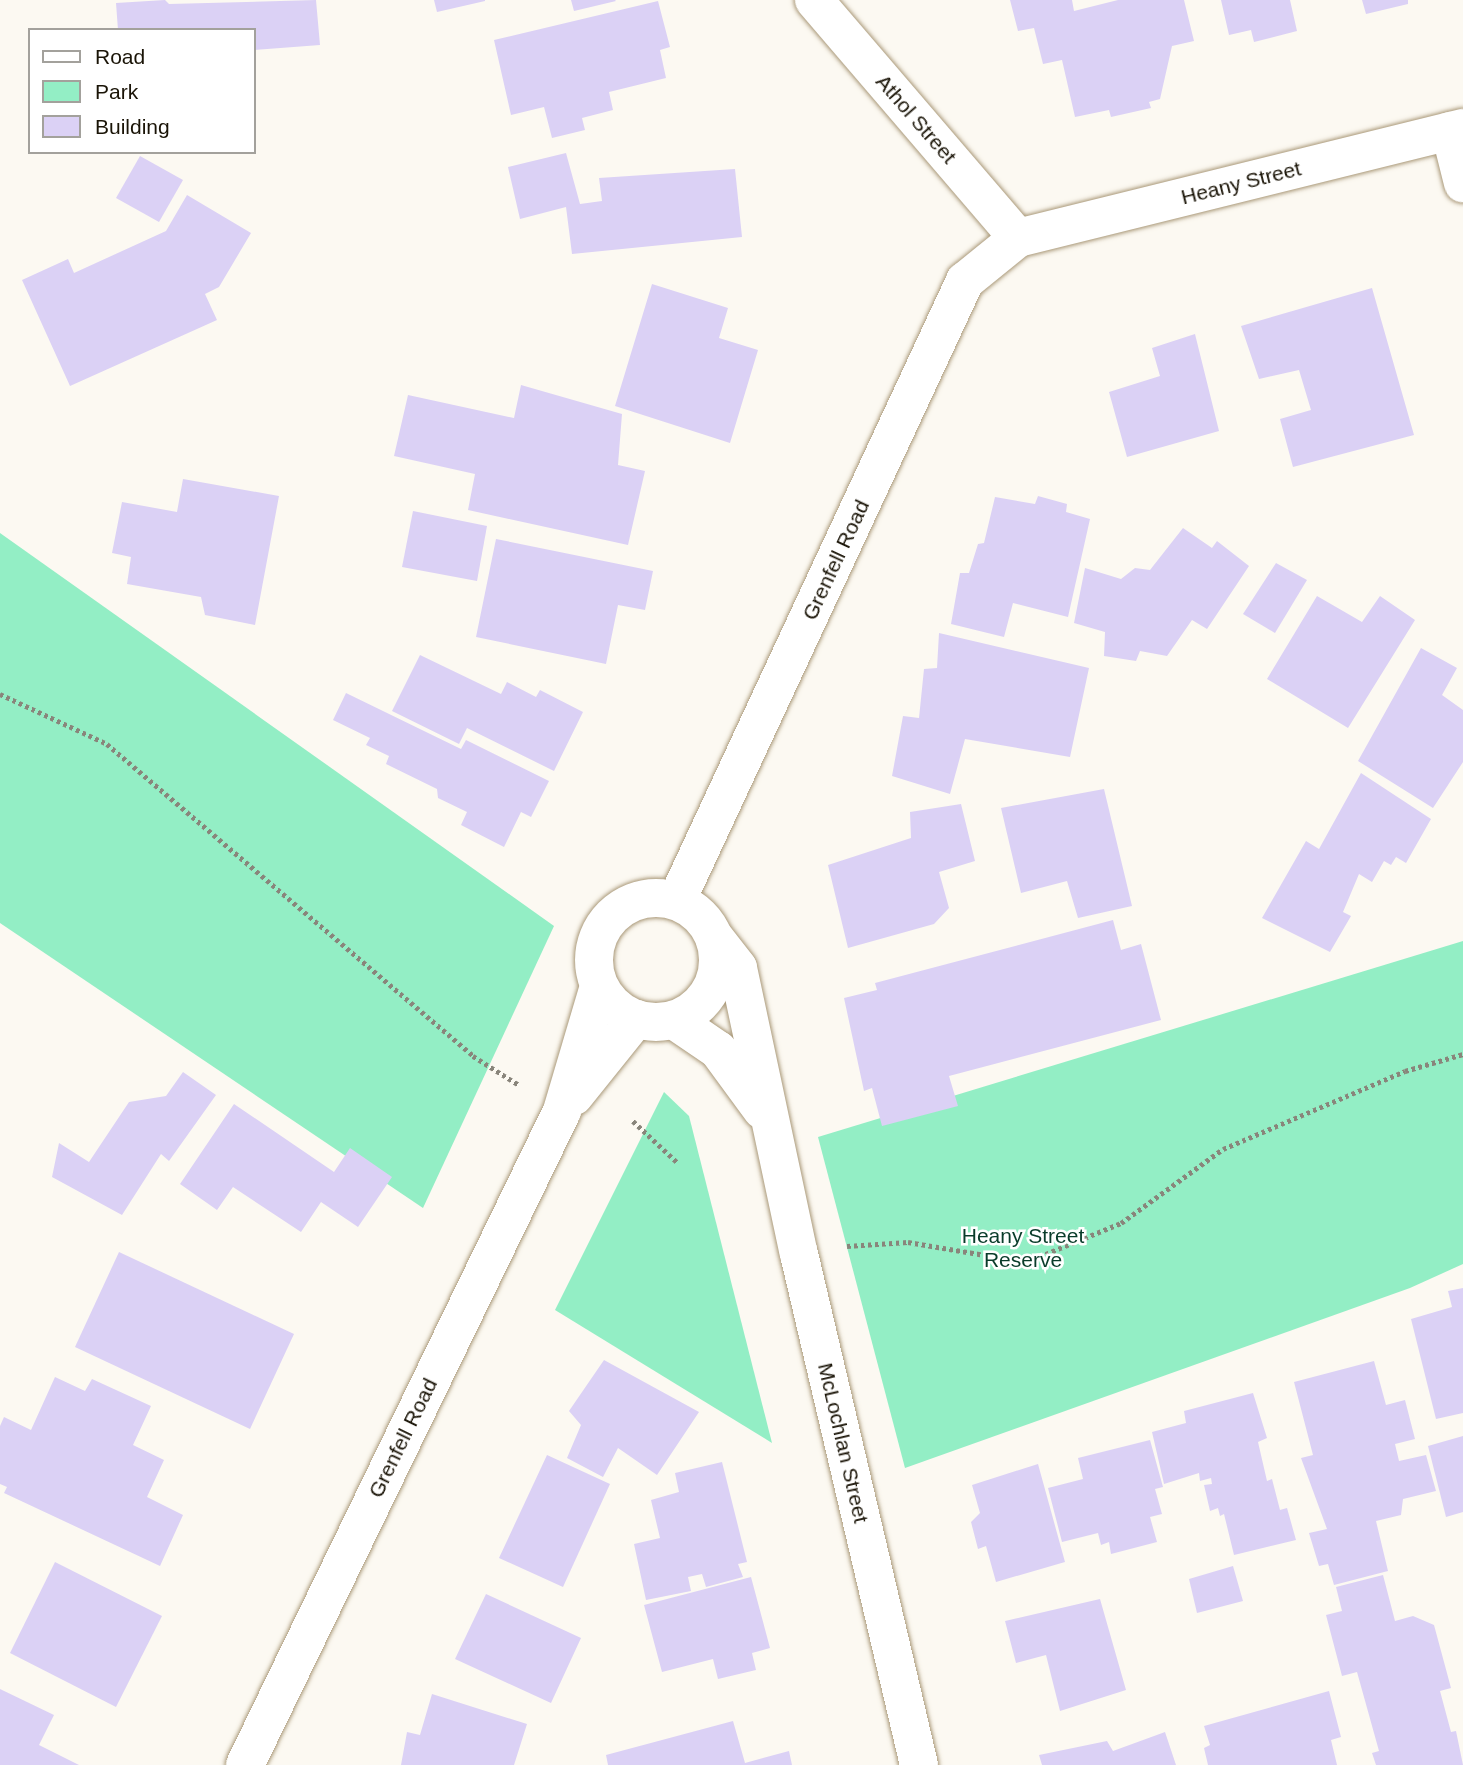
<!DOCTYPE html>
<html>
<head>
<meta charset="utf-8">
<style>
  body { margin:0 }
  #map { position:relative; width:1463px; height:1765px; overflow:hidden; background:#fcf9f2; font-family:Helvetica,sans-serif }
  div>[style] { position:absolute }
  [style*='--x'] { left:calc(var(--x)*1px); top:calc(var(--y)*1px); width:calc(var(--w)*1px); rotate:calc(var(--a)*1deg) }
  .green>* { inset:0; background:#93eec5 }
  .building>* { inset:0; background:#dbd1f5 }
  .path>* { height:4.5px; margin-top:-2.25px; transform-origin:0; background:repeating-linear-gradient(90deg,#89857b 0 3.5px,transparent 0 7px) }
  .roads { filter:drop-shadow(0 0 2px #aa9979) drop-shadow(0 0 2px #aa9979) }
  .street>* { height:38px; margin:-19px; padding:0 19px; transform-origin:19px; border-radius:19px; background:#fff }
  .secondary>* { height:38px; margin:-19px; padding:0 19px; transform-origin:19px; border-radius:19px; background:#fff }
  .secondary>.ring { margin:-19px; padding:0; box-sizing:content-box; background:none; border:38px solid #fff; border-radius:50% }
  span { translate:-50% -50%; white-space:nowrap; text-align:center; line-height:1.15; -webkit-text-stroke:5px #fff; paint-order:stroke }
  .street-label { font-size:21px; color:#1a1407 }
  .park-label { font-size:21px; color:#093c2a }
  .legend { position:absolute; left:28px; top:28px; width:228px; height:126px; box-sizing:border-box; background:#fff; border:2px solid #a3a19c; margin:0; padding:9px 12px; list-style:none; font-size:21px; color:#1a1407 }
  .legend li { display:flex; align-items:center; gap:14px; height:35px }
  .legend b { width:35px; border:2px solid #a3a19c }
</style>
</head>
<body>
<div id="map">
  <div class="green">
    <i style="clip-path:polygon(0 533px,554px 926px,423px 1208px,0 923px)"></i>
    <i style="clip-path:polygon(1463px 941px,1463px 1264px,1410px 1288px,905px 1468px,818px 1137px)"></i>
    <i style="clip-path:polygon(664px 1092px,689px 1116px,772px 1443px,555px 1310px)"></i>
  </div>
  <div class="building">
    <i style="clip-path:polygon(165px 0,169px 4px,316px 0,320px 45px,254px 50px,254px 30px,118px 30px,116px 3px)"></i>
    <i style="clip-path:polygon(434px 0,485px 0,485px 1px,437px 12px)"></i>
    <i style="clip-path:polygon(571px 0,615px 0,616px 1px,574px 11px)"></i>
    <i style="clip-path:polygon(1010px 0,1072px 0,1074px 11px,1118px 0,1184px 0,1194px 41px,1172px 46px,1160px 99px,1149px 102px,1151px 108px,1111px 117px,1109px 110px,1075px 117px,1062px 60px,1043px 64px,1034px 28px,1018px 31px)"></i>
    <i style="clip-path:polygon(1221px 0,1290px 0,1297px 31px,1254px 42px,1251px 30px,1229px 35px)"></i>
    <i style="clip-path:polygon(1362px 0,1408px 0,1408px 4px,1366px 14px)"></i>
    <i style="clip-path:polygon(658px 1px,670px 47px,660px 50px,666px 78px,609px 92px,613px 110px,582px 118px,585px 130px,552px 138px,544px 107px,511px 115px,494px 40px)"></i>
    <i style="clip-path:polygon(566px 153px,580px 204px,602px 201px,599px 178px,735px 169px,742px 237px,572px 254px,566px 207px,520px 219px,508px 167px)"></i>
    <i style="clip-path:polygon(140px 156px,183px 180px,159px 222px,116px 198px)"></i>
    <i style="clip-path:polygon(187px 195px,251px 233px,219px 287px,205px 294px,217px 320px,70px 386px,22px 280px,68px 259px,74px 273px,166px 231px)"></i>
    <i style="clip-path:polygon(652px 284px,728px 308px,719px 338px,758px 350px,730px 443px,615px 406px)"></i>
    <i style="clip-path:polygon(1372px 288px,1414px 435px,1293px 467px,1280px 419px,1311px 410px,1299px 370px,1259px 379px,1241px 326px)"></i>
    <i style="clip-path:polygon(1195px 334px,1219px 431px,1127px 457px,1109px 392px,1160px 376px,1152px 348px)"></i>
    <i style="clip-path:polygon(521px 385px,622px 414px,618px 465px,645px 471px,628px 545px,468px 510px,475px 474px,394px 456px,408px 395px,514px 418px)"></i>
    <i style="clip-path:polygon(183px 479px,279px 496px,255px 625px,205px 615px,201px 597px,127px 584px,131px 557px,112px 553px,122px 502px,177px 512px)"></i>
    <i style="clip-path:polygon(1038px 496px,1067px 504px,1066px 512px,1090px 519px,1068px 617px,1013px 603px,1004px 637px,951px 624px,960px 573px,969px 573px,978px 544px,984px 543px,995px 497px,1035px 504px)"></i>
    <i style="clip-path:polygon(413px 511px,487px 526px,477px 581px,402px 567px)"></i>
    <i style="clip-path:polygon(1183px 528px,1212px 548px,1217px 541px,1249px 566px,1207px 629px,1192px 620px,1167px 656px,1140px 651px,1136px 661px,1104px 656px,1105px 632px,1074px 623px,1085px 568px,1121px 579px,1135px 568px,1150px 570px)"></i>
    <i style="clip-path:polygon(496px 539px,653px 571px,645px 610px,618px 605px,606px 664px,476px 637px)"></i>
    <i style="clip-path:polygon(1276px 563px,1307px 580px,1275px 633px,1243px 614px)"></i>
    <i style="clip-path:polygon(1317px 596px,1362px 622px,1380px 596px,1415px 620px,1348px 728px,1267px 679px)"></i>
    <i style="clip-path:polygon(939px 633px,1089px 668px,1070px 757px,965px 739px,950px 794px,892px 776px,903px 716px,919px 718px,924px 669px,937px 668px)"></i>
    <i style="clip-path:polygon(1421px 648px,1457px 668px,1442px 695px,1463px 710px,1463px 762px,1433px 808px,1358px 761px)"></i>
    <i style="clip-path:polygon(420px 655px,501px 694px,507px 682px,536px 697px,540px 690px,583px 712px,554px 771px,467px 728px,459px 744px,392px 711px)"></i>
    <i style="clip-path:polygon(346px 693px,461px 749px,466px 740px,549px 781px,531px 817px,521px 812px,504px 847px,461px 825px,467px 812px,438px 798px,437px 789px,386px 764px,389px 756px,366px 745px,370px 738px,333px 720px)"></i>
    <i style="clip-path:polygon(1361px 773px,1431px 819px,1406px 863px,1396px 857px,1391px 865px,1384px 861px,1372px 882px,1359px 874px,1343px 912px,1351px 916px,1330px 952px,1262px 918px,1306px 841px,1319px 849px)"></i>
    <i style="clip-path:polygon(1104px 789px,1132px 906px,1078px 918px,1067px 881px,1021px 893px,1001px 808px)"></i>
    <i style="clip-path:polygon(961px 804px,975px 861px,939px 872px,949px 908px,934px 924px,848px 948px,828px 865px,911px 838px,910px 812px)"></i>
    <i style="clip-path:polygon(1113px 920px,1121px 950px,1141px 944px,1161px 1020px,949px 1076px,958px 1106px,882px 1126px,872px 1088px,864px 1091px,844px 998px,877px 990px,875px 983px)"></i>
    <i style="clip-path:polygon(183px 1072px,216px 1095px,169px 1161px,161px 1154px,122px 1215px,52px 1177px,59px 1143px,89px 1162px,129px 1102px,166px 1096px)"></i>
    <i style="clip-path:polygon(234px 1104px,334px 1172px,350px 1148px,392px 1177px,358px 1227px,321px 1202px,301px 1232px,233px 1187px,217px 1210px,180px 1184px)"></i>
    <i style="clip-path:polygon(119px 1252px,294px 1334px,250px 1429px,75px 1347px)"></i>
    <i style="clip-path:polygon(1463px 1288px,1463px 1413px,1436px 1419px,1411px 1319px,1452px 1307px,1448px 1291px)"></i>
    <i style="clip-path:polygon(604px 1360px,699px 1412px,657px 1475px,618px 1448px,603px 1477px,567px 1458px,581px 1425px,569px 1411px)"></i>
    <i style="clip-path:polygon(1374px 1361px,1386px 1405px,1405px 1400px,1415px 1439px,1395px 1444px,1399px 1461px,1426px 1455px,1436px 1491px,1403px 1499px,1401px 1515px,1376px 1521px,1388px 1571px,1334px 1585px,1328px 1564px,1319px 1566px,1309px 1533px,1327px 1529px,1301px 1458px,1313px 1455px,1294px 1382px)"></i>
    <i style="clip-path:polygon(55px 1377px,85px 1391px,92px 1379px,151px 1406px,133px 1445px,164px 1460px,147px 1497px,183px 1515px,160px 1566px,4px 1493px,7px 1487px,0 1484px,0 1426px,4px 1417px,31px 1430px)"></i>
    <i style="clip-path:polygon(1253px 1393px,1267px 1438px,1258px 1442px,1267px 1481px,1272px 1479px,1280px 1510px,1287px 1508px,1296px 1540px,1234px 1555px,1224px 1514px,1220px 1516px,1218px 1508px,1210px 1511px,1204px 1485px,1212px 1484px,1211px 1478px,1200px 1481px,1199px 1473px,1164px 1484px,1152px 1432px,1186px 1423px,1184px 1411px)"></i>
    <i style="clip-path:polygon(1463px 1436px,1463px 1512px,1446px 1517px,1428px 1446px)"></i>
    <i style="clip-path:polygon(1150px 1440px,1163px 1487px,1155px 1489px,1162px 1514px,1150px 1517px,1157px 1542px,1111px 1554px,1109px 1542px,1101px 1545px,1098px 1533px,1062px 1542px,1048px 1488px,1083px 1479px,1078px 1458px)"></i>
    <i style="clip-path:polygon(547px 1455px,610px 1484px,563px 1587px,499px 1558px)"></i>
    <i style="clip-path:polygon(722px 1462px,747px 1562px,738px 1564px,743px 1577px,706px 1587px,702px 1574px,688px 1577px,691px 1591px,646px 1600px,634px 1544px,660px 1538px,651px 1500px,679px 1492px,675px 1473px)"></i>
    <i style="clip-path:polygon(1038px 1464px,1065px 1562px,996px 1582px,986px 1546px,978px 1549px,971px 1522px,980px 1513px,972px 1485px)"></i>
    <i style="clip-path:polygon(55px 1562px,162px 1616px,116px 1707px,10px 1653px)"></i>
    <i style="clip-path:polygon(1233px 1566px,1243px 1601px,1197px 1613px,1189px 1579px)"></i>
    <i style="clip-path:polygon(1383px 1575px,1395px 1621px,1413px 1616px,1434px 1625px,1451px 1688px,1440px 1691px,1451px 1732px,1456px 1731px,1463px 1765px,1376px 1765px,1372px 1753px,1379px 1751px,1357px 1672px,1342px 1676px,1326px 1615px,1342px 1611px,1336px 1587px)"></i>
    <i style="clip-path:polygon(751px 1577px,770px 1648px,752px 1653px,756px 1670px,718px 1679px,713px 1659px,662px 1672px,644px 1605px)"></i>
    <i style="clip-path:polygon(486px 1594px,581px 1638px,551px 1703px,455px 1659px)"></i>
    <i style="clip-path:polygon(1100px 1599px,1126px 1690px,1060px 1711px,1046px 1655px,1016px 1663px,1005px 1621px)"></i>
    <i style="clip-path:polygon(0 1689px,54px 1715px,39px 1745px,79px 1765px,0 1765px)"></i>
    <i style="clip-path:polygon(1329px 1691px,1341px 1737px,1331px 1740px,1337px 1765px,1208px 1765px,1204px 1748px,1210px 1745px,1204px 1726px)"></i>
    <i style="clip-path:polygon(432px 1694px,527px 1724px,514px 1765px,401px 1765px,407px 1732px,420px 1735px)"></i>
    <i style="clip-path:polygon(733px 1721px,745px 1763px,789px 1751px,792px 1765px,608px 1765px,606px 1755px)"></i>
    <i style="clip-path:polygon(1165px 1732px,1176px 1765px,1042px 1765px,1039px 1755px,1107px 1741px,1113px 1751px)"></i>
  </div>
  <div class="path">
    <i style="--x:0;--y:694;--w:118;--a:25"></i>
    <i style="--x:107;--y:744;--w:481;--a:40.4"></i>
    <i style="--x:473;--y:1056;--w:54;--a:32.2"></i>
    <i style="--x:633;--y:1121;--w:62;--a:43"></i>
    <i style="--x:847;--y:1246;--w:61;--a:-3.8"></i>
    <i style="--x:908;--y:1242;--w:120;--a:9.6"></i>
    <i style="--x:1026;--y:1262;--w:103;--a:-22.3"></i>
    <i style="--x:1121;--y:1223;--w:126;--a:-36"></i>
    <i style="--x:1223;--y:1149;--w:198;--a:-23.2"></i>
    <i style="--x:1405;--y:1071;--w:60;--a:-16.3"></i>
  </div>
  <div class="roads">
    <div class="street">
      <i style="--x:814;--y:0;--w:313;--a:49.4"></i>
      <i style="--x:1450;--y:131;--w:54;--a:76"></i>
      <i style="--x:714;--y:937;--w:39;--a:52"></i>
      <i style="--x:738;--y:968;--w:292;--a:78"></i>
      <i style="--x:799;--y:1254;--w:525;--a:76.78"></i>
      <i style="--x:674;--y:1020;--w:53;--a:34.3"></i>
      <i style="--x:718;--y:1050;--w:74;--a:53.7"></i>
    </div>
    <div class="secondary">
      <i class="ring" style="left:594px;top:898px;width:86px;height:86px"></i>
      <i style="--x:677;--y:900;--w:683;--a:-65.05"></i>
      <i style="--x:965;--y:281;--w:68;--a:-39.1"></i>
      <i style="--x:1018;--y:238;--w:458;--a:-13.9"></i>
      <i style="--x:574;--y:1096;--w:99;--a:-51.2"></i>
      <i style="--x:245;--y:1765;--w:727;--a:-64.14"></i>
      <i style="--x:562;--y:1111;--w:130;--a:-73.5"></i>
    </div>
  </div>
  <div class="street-label">
    <span style="left:916px;top:119px;rotate:49deg">Athol Street</span>
    <span style="left:1241px;top:183px;rotate:-14deg">Heany Street</span>
    <span style="left:836px;top:560px;rotate:-65deg">Grenfell Road</span>
    <span style="left:403px;top:1438px;rotate:-64deg">Grenfell Road</span>
    <span style="left:843px;top:1443px;rotate:77deg">McLochlan Street</span>
  </div>
  <div class="park-label">
    <span style="left:1023px;top:1248px">Heany Street<br>Reserve</span>
  </div>
  <ul class="legend">
  <li><b style="height:9px;background:#fff"></b>Road</li>
  <li><b style="height:19px;background:#93eec5"></b>Park</li>
  <li><b style="height:19px;background:#dbd1f5"></b>Building</li>
  </ul>
</div>
</body>
</html>
